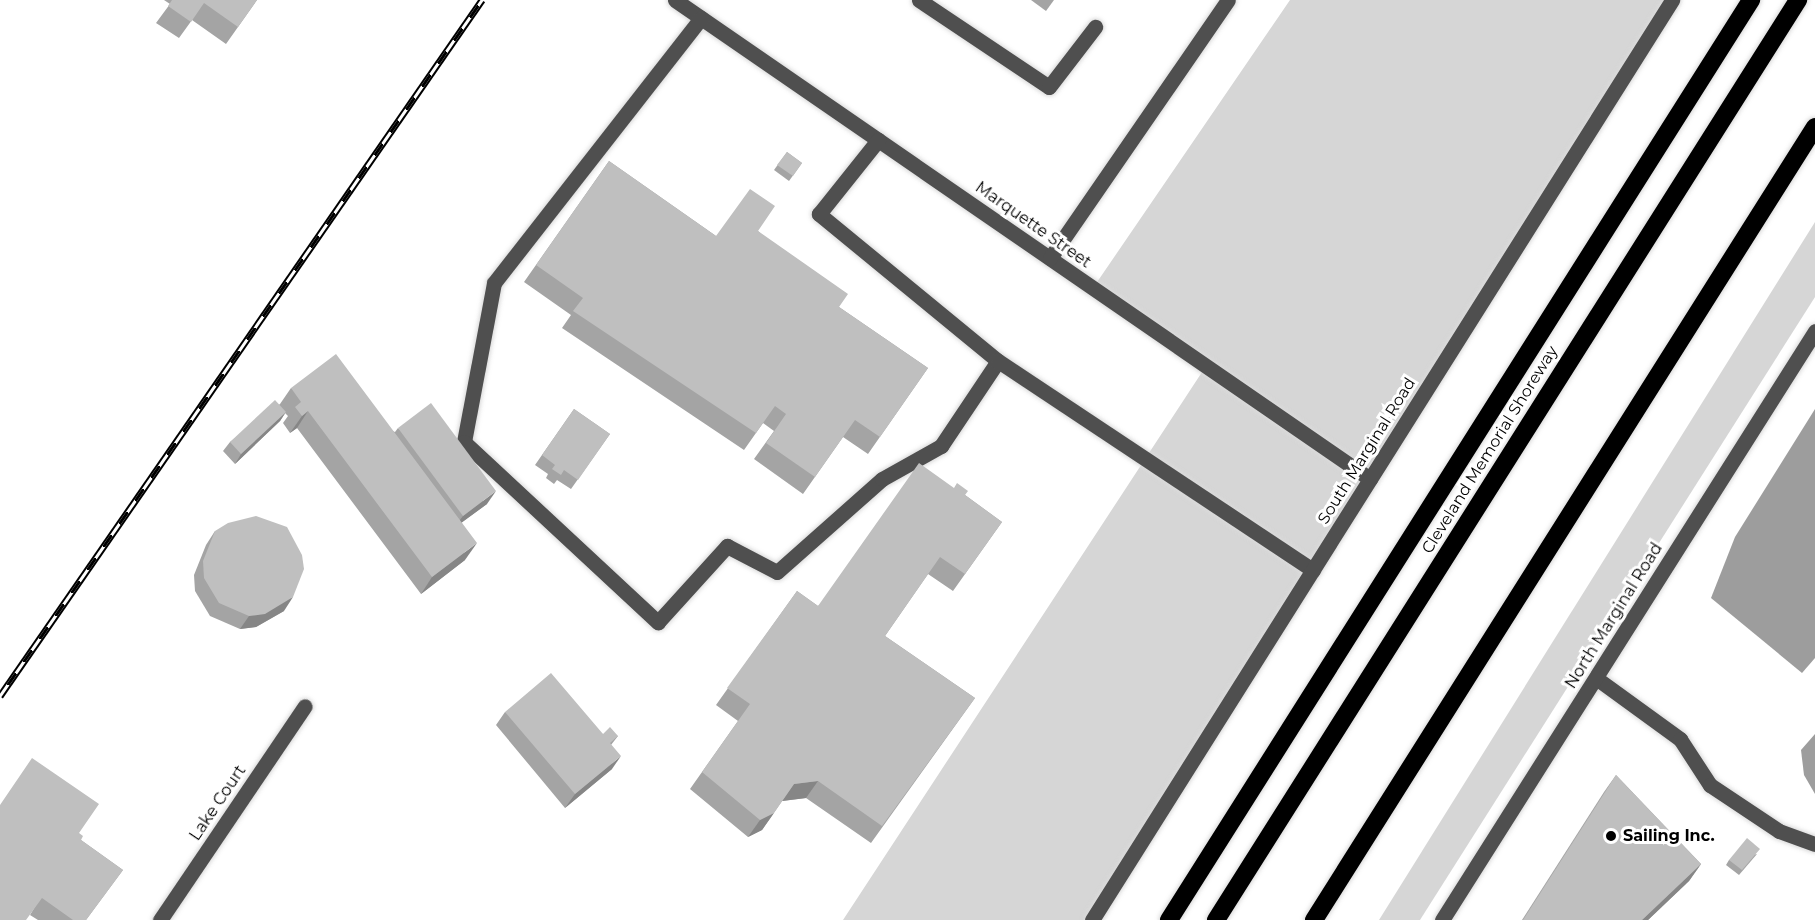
<!DOCTYPE html>
<html>
<head>
<meta charset="utf-8">
<style>
  body { margin:0 }
  #map { position:relative; width:1815px; height:920px; overflow:hidden; background:#fff; font-family:Montserrat,sans-serif }
  div>[style] { position:absolute }
  [style*='--x'] { left:calc(var(--x)*1px); top:calc(var(--y)*1px); width:calc(var(--w)*1px); rotate:calc(var(--a)*1deg) }
  .green>* { inset:0; background:#d6d6d6 }
  .water>* { inset:0; background:#9d9d9d }
  .roads { filter:drop-shadow(0 0 2px #dbdbdb) drop-shadow(0 0 2px #dbdbdb) }
  .minor>* { height:15px; margin:-7.5px; padding:0 7.5px; transform-origin:7.5px; border-radius:7.5px; background:#4f4f4f }
  .highway>* { height:18px; margin:-9px; padding:0 9px; transform-origin:9px; border-radius:9px; background:#000 }
  .rail>* { height:7px; margin-top:-3.5px; transform-origin:0; background:repeating-linear-gradient(90deg,#fff 0 14px,#000 0 28px); box-sizing:border-box; border-block:2px solid #000 }
  .wall>* { inset:0; background:#a4a4a4 }
  .shaded-wall>* { inset:0; background:#868686 }
  .building>* { inset:0; background:#bfbfbf }
  .dots>* { width:16px; height:16px; translate:-50% -50%; box-sizing:border-box; border:3px solid #fff; border-radius:50% }
  span { translate:-50% -50%; white-space:nowrap; text-align:center; line-height:1.15; -webkit-text-stroke:6px #fff; paint-order:stroke }
  .street-label { font-size:16px; color:#000 }
  .poi-label { font-size:16px; color:#000; font-weight:700 }
  .left { translate:0 -50%; text-align:left }
</style>
</head>
<body>
<div id="map">
  <div class="green">
    <i style="clip-path:polygon(1290px 0,1672px 0,1092px 920px,843px 920px,1206px 366px,1093px 288px)"></i>
    <i style="clip-path:polygon(1815px 222px,1815px 297px,1420px 920px,1379px 920px)"></i>
  </div>
  <div class="water">
    <i style="clip-path:polygon(1815px 409px,1815px 658px,1802px 673px,1711px 598px,1735px 537px)"></i>
    <i style="clip-path:polygon(1815px 734px,1815px 794px,1804px 775px,1801px 750px)"></i>
  </div>
  <div class="roads">
    <div class="minor">
      <i style="--x:675;--y:0;--w:844;--a:34.57"></i>
      <i style="--x:919;--y:0;--w:156;--a:33.8"></i>
      <i style="--x:1049;--y:87;--w:76;--a:-52.5"></i>
      <i style="--x:701;--y:18;--w:336;--a:128"></i>
      <i style="--x:494;--y:283;--w:162;--a:100.7"></i>
      <i style="--x:464;--y:442;--w:265;--a:42.9"></i>
      <i style="--x:658;--y:622;--w:103;--a:-47.8"></i>
      <i style="--x:727;--y:546;--w:56;--a:27.5"></i>
      <i style="--x:777;--y:572;--w:140;--a:-41.5"></i>
      <i style="--x:882;--y:479;--w:68;--a:-29.2"></i>
      <i style="--x:941;--y:446;--w:102;--a:-56.2"></i>
      <i style="--x:998;--y:361;--w:232;--a:-140.6"></i>
      <i style="--x:819;--y:214;--w:95;--a:-51.4"></i>
      <i style="--x:1050;--y:258;--w:313;--a:-55.4"></i>
      <i style="--x:998;--y:361;--w:378;--a:33.6"></i>
      <i style="--x:1596;--y:678;--w:104;--a:36"></i>
      <i style="--x:1680;--y:739;--w:55;--a:56.9"></i>
      <i style="--x:1710;--y:785;--w:83;--a:33.7"></i>
      <i style="--x:1779;--y:831;--w:38;--a:20"></i>
      <i style="--x:160;--y:920;--w:258;--a:-55.9"></i>
      <i style="--x:1092;--y:920;--w:1088;--a:-57.77"></i>
      <i style="--x:1442;--y:920;--w:697;--a:-57.65"></i>
    </div>
    <div class="highway">
      <i style="--x:1169;--y:920;--w:1089;--a:-57.68"></i>
      <i style="--x:1216;--y:920;--w:1089;--a:-57.68"></i>
      <i style="--x:1314;--y:920;--w:938;--a:-57.72"></i>
    </div>
  </div>
  <div class="rail">
    <i style="--x:0;--y:696;--w:847;--a:-55.3"></i>
  </div>
  <div class="wall">
    <i style="clip-path:polygon(164px 0,257px 0,226px 44px,192px 20px,179px 38px,156px 23px,170px 4px)"></i>
    <i style="clip-path:polygon(1031px 0,1054px 0,1046px 11px)"></i>
    <i style="clip-path:polygon(787px 152px,802px 163px,789px 181px,774px 170px)"></i>
    <i style="clip-path:polygon(609px 161px,716px 236px,758px 231px,839px 307px,928px 368px,868px 454px,843px 437px,803px 494px,754px 459px,774px 431px,763px 423px,744px 450px,562px 328px,571px 315px,524px 282px)"></i>
    <i style="clip-path:polygon(291px 388px,395px 432px,398px 428px,487px 504px,462px 522px,465px 560px,421px 594px,297px 428px,290px 433px,283px 423px,288px 416px,285px 413px,280px 421px,235px 464px,223px 451px,230px 442px,280px 404px)"></i>
    <i style="clip-path:polygon(574px 409px,610px 434px,571px 489px,557px 480px,554px 484px,546px 478px,548px 474px,535px 465px)"></i>
    <i style="clip-path:polygon(965px 495px,1002px 522px,953px 591px,928px 574px,885px 636px,975px 698px,871px 843px,806px 798px,782px 801px,762px 830px,748px 837px,690px 789px,738px 721px,716px 705px,797px 591px,818px 606px)"></i>
    <i style="clip-path:polygon(215px 531px,284px 611px,256px 627px,240px 629px,210px 616px,195px 591px,194px 575px,206px 545px)"></i>
    <i style="clip-path:polygon(505px 712px,603px 734px,618px 736px,611px 745px,612px 769px,565px 808px,496px 725px)"></i>
    <i style="clip-path:polygon(1616px 775px,1701px 864px,1689px 881px,1648px 920px,1522px 920px,1604px 792px)"></i>
    <i style="clip-path:polygon(79px 833px,81px 840px,123px 870px,86px 920px,38px 920px,30px 915px)"></i>
    <i style="clip-path:polygon(1757px 854px,1739px 875px,1726px 865px,1729px 860px)"></i>
  </div>
  <div class="shaded-wall">
    <i style="clip-path:polygon(308px 411px,297px 428px,290px 433px,302px 416px)"></i>
    <i style="clip-path:polygon(286px 412px,280px 421px,235px 464px,241px 454px)"></i>
    <i style="clip-path:polygon(496px 491px,487px 504px,453px 529px,463px 516px)"></i>
    <i style="clip-path:polygon(477px 543px,465px 560px,421px 594px,432px 577px)"></i>
    <i style="clip-path:polygon(293px 597px,284px 611px,256px 627px,240px 629px,249px 616px)"></i>
    <i style="clip-path:polygon(621px 756px,612px 769px,565px 808px,575px 794px)"></i>
    <i style="clip-path:polygon(818px 781px,806px 798px,782px 801px,794px 784px)"></i>
    <i style="clip-path:polygon(774px 813px,762px 830px,748px 837px,760px 820px)"></i>
    <i style="clip-path:polygon(1701px 864px,1689px 881px,1648px 920px,1642px 920px)"></i>
  </div>
  <div class="building">
    <i style="clip-path:polygon(172px 0,257px 0,238px 27px,204px 3px,191px 22px,168px 6px)"></i>
    <i style="clip-path:polygon(787px 152px,802px 163px,793px 176px,777px 165px)"></i>
    <i style="clip-path:polygon(609px 161px,716px 236px,750px 189px,775px 206px,758px 231px,848px 294px,839px 307px,928px 368px,880px 437px,855px 420px,815px 477px,766px 443px,786px 414px,775px 406px,756px 433px,573px 311px,583px 298px,536px 265px)"></i>
    <i style="clip-path:polygon(336px 354px,477px 543px,432px 577px,308px 411px,302px 416px,295px 407px,301px 402px,291px 388px)"></i>
    <i style="clip-path:polygon(275px 400px,286px 412px,241px 454px,230px 442px)"></i>
    <i style="clip-path:polygon(431px 403px,496px 491px,463px 516px,398px 428px)"></i>
    <i style="clip-path:polygon(574px 409px,610px 434px,578px 480px,564px 470px,561px 475px,552px 469px,555px 465px,542px 455px)"></i>
    <i style="clip-path:polygon(919px 463px,954px 488px,957px 483px,968px 491px,965px 495px,1002px 522px,965px 574px,940px 557px,885px 636px,975px 698px,882px 826px,818px 781px,794px 784px,774px 813px,760px 820px,702px 772px,750px 704px,727px 688px,797px 591px,818px 606px)"></i>
    <i style="clip-path:polygon(256px 516px,287px 527px,302px 555px,304px 569px,293px 597px,265px 614px,249px 616px,219px 603px,204px 578px,203px 561px,215px 531px,228px 523px)"></i>
    <i style="clip-path:polygon(551px 673px,603px 734px,610px 727px,618px 736px,610px 743px,621px 756px,575px 794px,505px 712px)"></i>
    <i style="clip-path:polygon(32px 758px,99px 804px,79px 833px,83px 836px,81px 840px,123px 870px,86px 920px,73px 920px,42px 898px,26px 920px,0 920px,0 805px)"></i>
    <i style="clip-path:polygon(1616px 775px,1701px 864px,1642px 920px,1523px 920px)"></i>
    <i style="clip-path:polygon(1747px 838px,1760px 849px,1742px 870px,1729px 860px)"></i>
  </div>
  <div class="dots">
    <i style="left:1611px;top:836px;background:#000"></i>
  </div>
  <div class="street-label">
    <span style="left:1033px;top:225px;rotate:35deg">Marquette Street</span>
    <span style="left:1490px;top:450px;rotate:-58deg">Cleveland Memorial Shoreway</span>
    <span style="left:1367px;top:451px;rotate:-58deg">South Marginal Road</span>
    <span style="left:1614px;top:616px;rotate:-58deg">North Marginal Road</span>
    <span style="left:218px;top:803px;rotate:-56deg">Lake Court</span>
  </div>
  <div class="poi-label">
    <span class="left" style="left:1623px;top:836px">Sailing Inc.</span>
  </div>
</div>
</body>
</html>
